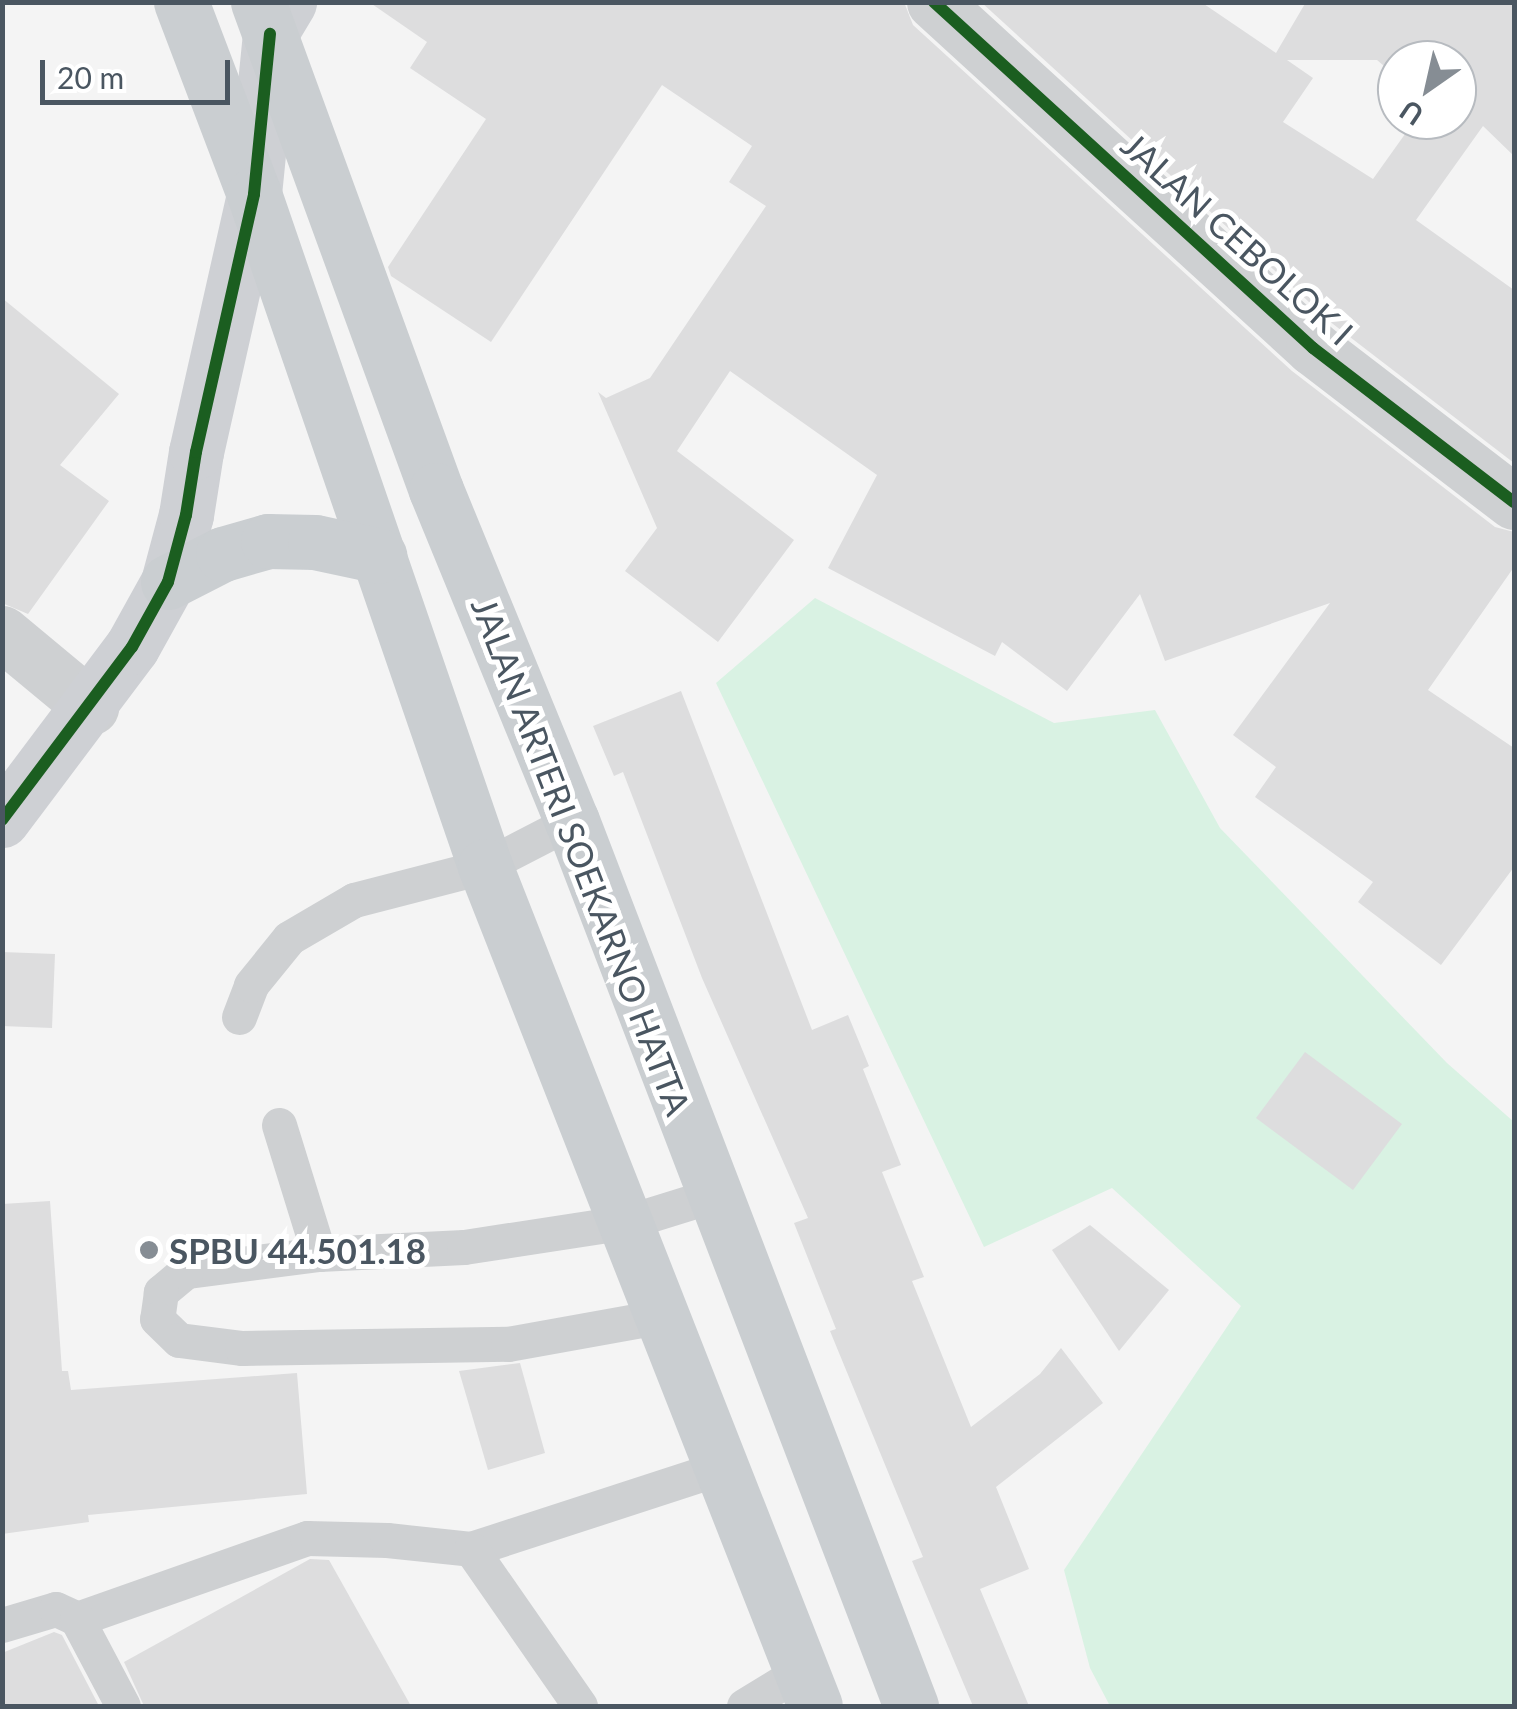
<!DOCTYPE html>
<html>
<head>
<meta charset="utf-8">
<style>
  body { margin:0 }
  #map { position:relative; width:1517px; height:1709px; overflow:hidden; background:#f4f4f4; font-family:Lato,sans-serif }
  div>[style] { position:absolute }
  [style*='--x'] { left:calc(var(--x)*1px); top:calc(var(--y)*1px); width:calc(var(--w)*1px); rotate:calc(var(--a)*1deg) }
  .green>* { inset:0; background:#d9f2e3 }
  .building>* { inset:0; background:#ddddde }
  .lane>* { height:35px; margin:-17.5px; padding:0 17.5px; transform-origin:17.5px; border-radius:17.5px; background:#ced0d2 }
  .street>* { height:55px; margin:-27.5px; padding:0 27.5px; transform-origin:27.5px; border-radius:27.5px; background:#ced0d2 }
  .secondary>* { height:55px; margin:-27.5px; padding:0 27.5px; transform-origin:27.5px; border-radius:27.5px; background:#ced0d4 }
  .primary>* { height:55px; margin:-27.5px; padding:0 27.5px; transform-origin:27.5px; border-radius:27.5px; background:#caced1 }
  .cycleway>* { height:12px; margin:-6px; padding:0 6px; transform-origin:6px; border-radius:6px; background:#1b5e20 }
  .dots>* { width:28px; height:28px; translate:-50% -50%; box-sizing:border-box; border:5px solid #fff; border-radius:50% }
  span { translate:-50% -50%; white-space:nowrap; text-align:center; line-height:1.15; -webkit-text-stroke:10px #fff; paint-order:stroke }
  .street-label { font-size:35px; color:#4a5661 }
  .poi-label { font-size:35px; color:#4a5661; font-weight:700 }
  .left { translate:0 -50%; text-align:left }
  .frame { position:absolute; inset:0; border:5px solid #4a5661; pointer-events:none }
  .north { position:absolute; left:1377px; top:40px; width:100px; height:100px; box-sizing:border-box; background:#fff; border:2px solid #b7bbc0; border-radius:50%; rotate:214deg; font-size:28px; font-weight:700; line-height:40px; text-align:center; color:#4a5661 }
  .north::after { content:''; display:block; margin:auto; width:35px; height:45px; background:#868d94; clip-path:polygon(50% 0,100% 100%,50% 72%,0 100%) }
  .scale { position:absolute; left:40px; top:60px; width:190px; height:45px; box-sizing:border-box; border:5px solid #4a5661; border-top:0; padding-left:12px; font-size:30px; line-height:35px; white-space:nowrap; color:#4a5661; -webkit-text-stroke:8px #fff; paint-order:stroke }
</style>
</head>
<body>
<div id="map">
  <div class="green">
    <i style="clip-path:polygon(815px 598px,1054px 723px,1155px 710px,1220px 828px,1447px 1063px,1514px 1122px,1514px 1706px,1110px 1706px,1090px 1668px,1064px 1570px,1241px 1306px,1112px 1188px,984px 1247px,716px 683px)"></i>
  </div>
  <div class="building">
    <i style="clip-path:polygon(369px 2px,904px 2px,913px 25px,1292px 371px,1495px 527px,1514px 532px,1514px 567px,1428px 690px,1514px 748px,1514px 867px,1441px 965px,1358px 902px,1373px 882px,1255px 797px,1276px 767px,1233px 735px,1330px 603px,1165px 661px,1140px 594px,1067px 691px,1002px 642px,995px 656px,828px 568px,877px 475px,730px 371px,677px 451px,794px 540px,718px 642px,625px 571px,657px 528px,598px 392px,606px 398px,650px 378px,766px 206px,729px 182px,752px 146px,662px 85px,491px 342px,391px 276px,388px 267px,486px 119px,410px 68px,427px 42px)"></i>
    <i style="clip-path:polygon(evenodd,981px 2px,1201px 2px,1276px 53px,1306px 2px,1514px 2px,1514px 156px,1483px 126px,1416px 220px,1514px 290px,1514px 463px,1333px 324px,981px 2px,1287px 60px,1377px 60px,1397px 77px,1397px 60px,1457px 60px,1457px 120px,1415px 120px,1373px 179px,1283px 122px,1313px 78px,1287px 60px)"></i>
    <i style="clip-path:polygon(2px 298px,119px 394px,60px 465px,109px 501px,28px 614px,2px 603px)"></i>
    <i style="clip-path:polygon(681px 691px,812px 1030px,848px 1015px,869px 1066px,863px 1069px,901px 1165px,882px 1172px,924px 1277px,912px 1281px,971px 1427px,1040px 1374px,1061px 1348px,1103px 1403px,996px 1487px,1029px 1569px,980px 1589px,1029px 1706px,973px 1706px,912px 1561px,923px 1557px,830px 1331px,836px 1329px,794px 1223px,808px 1218px,702px 978px,623px 772px,614px 776px,593px 726px)"></i>
    <i style="clip-path:polygon(2px 952px,55px 954px,52px 1028px,2px 1026px)"></i>
    <i style="clip-path:polygon(1305px 1052px,1402px 1124px,1353px 1190px,1256px 1118px)"></i>
    <i style="clip-path:polygon(50px 1201px,62px 1371px,68px 1371px,71px 1390px,297px 1373px,307px 1494px,88px 1515px,89px 1522px,2px 1534px,2px 1204px)"></i>
    <i style="clip-path:polygon(1090px 1225px,1169px 1290px,1119px 1351px,1052px 1250px)"></i>
    <i style="clip-path:polygon(520px 1363px,545px 1453px,488px 1470px,459px 1371px)"></i>
    <i style="clip-path:polygon(310px 1559px,329px 1560px,411px 1706px,144px 1706px,124px 1662px)"></i>
    <i style="clip-path:polygon(54px 1632px,62px 1635px,99px 1706px,2px 1706px,2px 1653px)"></i>
  </div>
  <div class="lane">
    <i style="--x:239;--y:1017;--w:34;--a:-69"></i>
    <i style="--x:251;--y:985;--w:60;--a:-51"></i>
    <i style="--x:289;--y:938;--w:75;--a:-30.3"></i>
    <i style="--x:354;--y:900;--w:135;--a:-14.5"></i>
    <i style="--x:485;--y:866;--w:98;--a:-27.3"></i>
    <i style="--x:279;--y:1125;--w:135;--a:72.8"></i>
    <i style="--x:319;--y:1254;--w:145;--a:-2.8"></i>
    <i style="--x:464;--y:1247;--w:165;--a:-8.7"></i>
    <i style="--x:627;--y:1222;--w:91;--a:-17.2"></i>
    <i style="--x:319;--y:1254;--w:134;--a:172.7"></i>
    <i style="--x:186;--y:1271;--w:33;--a:140"></i>
    <i style="--x:161;--y:1292;--w:27;--a:98"></i>
    <i style="--x:157;--y:1319;--w:30;--a:44"></i>
    <i style="--x:179;--y:1340;--w:64;--a:7.2"></i>
    <i style="--x:242;--y:1348;--w:266;--a:-0.9"></i>
    <i style="--x:508;--y:1344;--w:158;--a:-10.2"></i>
    <i style="--x:471;--y:1549;--w:263;--a:-18"></i>
    <i style="--x:77;--y:1619;--w:244;--a:-19.4"></i>
    <i style="--x:307;--y:1538;--w:80;--a:1.4"></i>
    <i style="--x:387;--y:1540;--w:84;--a:6.1"></i>
    <i style="--x:471;--y:1549;--w:191;--a:55.2"></i>
    <i style="--x:2;--y:1625;--w:56;--a:-16.5"></i>
    <i style="--x:56;--y:1609;--w:23;--a:25"></i>
    <i style="--x:77;--y:1619;--w:98;--a:62.1"></i>
    <i style="--x:744;--y:1706;--w:67;--a:-31.6"></i>
  </div>
  <div class="street">
    <i style="--x:934;--y:2;--w:513;--a:42.39"></i>
    <i style="--x:1313;--y:348;--w:253;--a:37.5"></i>
    <i style="--x:2;--y:633;--w:116;--a:39.7"></i>
  </div>
  <div class="secondary">
    <i style="--x:2;--y:820;--w:216;--a:-53.1"></i>
    <i style="--x:132;--y:647;--w:74;--a:-61"></i>
    <i style="--x:168;--y:582;--w:69;--a:-75"></i>
    <i style="--x:186;--y:515;--w:64;--a:-81"></i>
    <i style="--x:196;--y:452;--w:264;--a:-77.3"></i>
    <i style="--x:254;--y:194;--w:161;--a:-84.3"></i>
    <i style="--x:270;--y:34;--w:37;--a:-59"></i>
  </div>
  <div class="primary">
    <i style="--x:181;--y:2;--w:205;--a:69.2"></i>
    <i style="--x:254;--y:194;--w:711;--a:71.03"></i>
    <i style="--x:485;--y:866;--w:902;--a:68.55"></i>
    <i style="--x:258;--y:2;--w:519;--a:69.96"></i>
    <i style="--x:436;--y:490;--w:358;--a:67.7"></i>
    <i style="--x:572;--y:821;--w:948;--a:69.04"></i>
    <i style="--x:168;--y:582;--w:62;--a:-27"></i>
    <i style="--x:223;--y:554;--w:47;--a:-16.1"></i>
    <i style="--x:268;--y:541;--w:47;--a:1.2"></i>
    <i style="--x:315;--y:542;--w:66;--a:12.2"></i>
  </div>
  <div class="cycleway">
    <i style="--x:934;--y:2;--w:513;--a:42.39"></i>
    <i style="--x:1313;--y:348;--w:253;--a:37.5"></i>
    <i style="--x:2;--y:820;--w:216;--a:-53.1"></i>
    <i style="--x:132;--y:647;--w:74;--a:-61"></i>
    <i style="--x:168;--y:582;--w:69;--a:-75"></i>
    <i style="--x:186;--y:515;--w:64;--a:-81"></i>
    <i style="--x:196;--y:452;--w:264;--a:-77.3"></i>
    <i style="--x:254;--y:194;--w:161;--a:-84.3"></i>
  </div>
  <div class="dots">
    <i style="left:149px;top:1250px;background:#868d94"></i>
  </div>
  <div class="street-label">
    <span style="left:1238px;top:238px;rotate:42deg">JALAN CEBOLOK I</span>
    <span style="left:582px;top:856px;rotate:69deg">JALAN ARTERI SOEKARNO HATTA</span>
  </div>
  <div class="poi-label">
    <span class="left" style="left:169px;top:1250px">SPBU 44.501.18</span>
  </div>
  <div class="frame"></div>
  <div class="north">U</div>
  <div class="scale">20 m</div>
</div>
</body>
</html>
